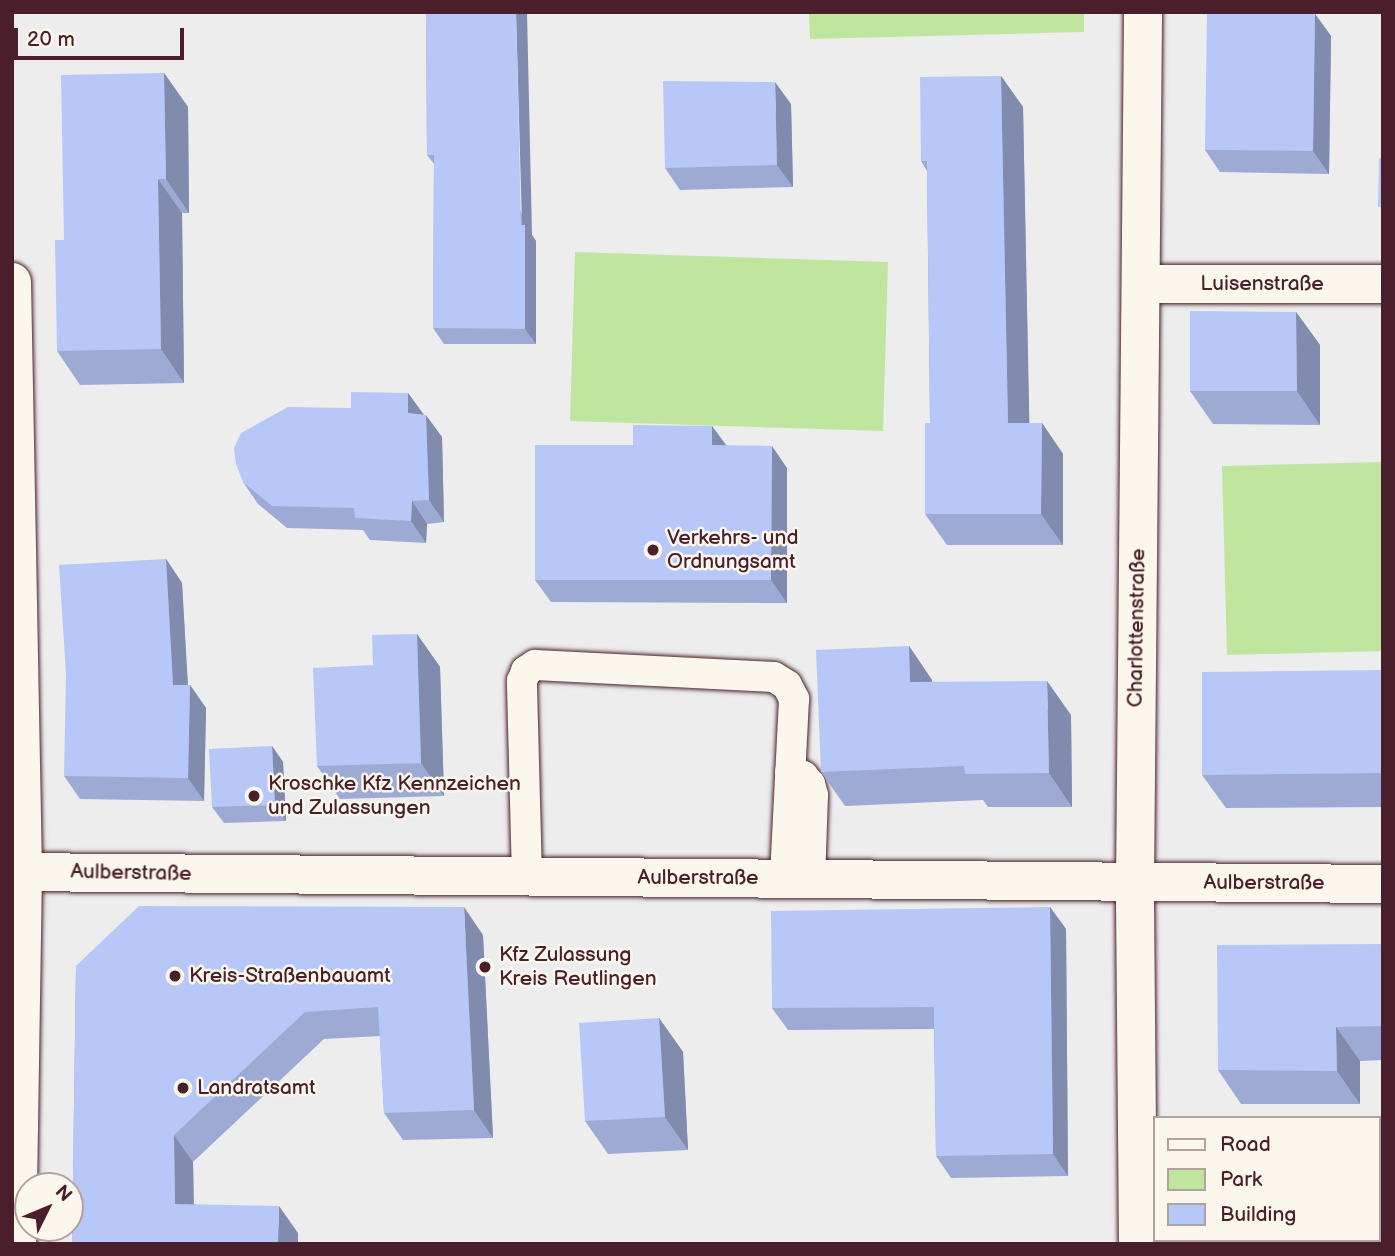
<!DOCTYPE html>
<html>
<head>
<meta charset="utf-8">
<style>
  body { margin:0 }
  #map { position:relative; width:1395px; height:1256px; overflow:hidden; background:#ededee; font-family:"Balsamiq Sans",sans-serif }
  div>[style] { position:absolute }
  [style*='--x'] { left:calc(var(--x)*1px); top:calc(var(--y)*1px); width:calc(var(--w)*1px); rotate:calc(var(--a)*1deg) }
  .green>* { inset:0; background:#c0e59f }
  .roads { filter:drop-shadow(0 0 2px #4a1f2b) drop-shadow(0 0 2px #4a1f2b) }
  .service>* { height:30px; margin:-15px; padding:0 15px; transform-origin:15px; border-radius:15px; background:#fbf7ec }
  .minor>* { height:38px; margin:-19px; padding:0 19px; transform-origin:19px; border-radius:19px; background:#fbf7ec }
  .wall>* { inset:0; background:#9dabd4 }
  .shaded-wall>* { inset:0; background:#808bad }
  .building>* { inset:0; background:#b7c7f7 }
  .dots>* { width:19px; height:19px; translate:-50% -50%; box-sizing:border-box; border:4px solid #fbf7ec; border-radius:50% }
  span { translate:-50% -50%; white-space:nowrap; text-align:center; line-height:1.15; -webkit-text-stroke:5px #fbf7ec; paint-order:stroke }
  .street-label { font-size:21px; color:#4a1f2b }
  .poi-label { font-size:21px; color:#4a1f2b }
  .left { translate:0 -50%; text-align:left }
  .frame { position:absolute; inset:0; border:14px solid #4a1f2b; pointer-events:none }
  .legend { position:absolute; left:1153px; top:1116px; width:228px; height:126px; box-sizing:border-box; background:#fbf7ec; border:2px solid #b4a19f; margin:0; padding:9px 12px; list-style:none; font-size:21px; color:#4a1f2b }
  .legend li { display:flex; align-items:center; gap:14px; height:35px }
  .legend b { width:35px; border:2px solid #b4a19f }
  .north { position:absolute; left:14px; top:1172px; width:70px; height:70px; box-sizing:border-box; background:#fbf7ec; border:2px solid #b4a19f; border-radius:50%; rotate:47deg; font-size:19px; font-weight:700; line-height:28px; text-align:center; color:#4a1f2b }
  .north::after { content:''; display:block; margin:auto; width:24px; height:32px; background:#4a1f2b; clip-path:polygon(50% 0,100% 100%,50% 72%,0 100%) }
  .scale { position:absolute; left:14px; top:28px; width:170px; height:32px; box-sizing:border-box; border:4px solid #4a1f2b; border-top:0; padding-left:9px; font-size:21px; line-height:24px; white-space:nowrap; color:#4a1f2b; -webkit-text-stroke:5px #fbf7ec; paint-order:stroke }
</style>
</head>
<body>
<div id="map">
  <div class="green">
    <i style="clip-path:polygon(809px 12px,1084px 12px,1084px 32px,810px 39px)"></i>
    <i style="clip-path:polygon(575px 252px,888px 262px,883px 431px,570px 421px)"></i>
    <i style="clip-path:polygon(1383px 462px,1383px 651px,1227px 655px,1222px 466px)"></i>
  </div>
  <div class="roads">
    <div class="service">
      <i style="--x:790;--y:772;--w:14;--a:17"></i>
      <i style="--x:803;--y:776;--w:11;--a:49"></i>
      <i style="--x:810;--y:784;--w:11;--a:75"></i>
      <i style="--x:813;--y:795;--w:84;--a:92"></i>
      <i style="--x:527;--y:877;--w:196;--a:-91.5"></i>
      <i style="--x:522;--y:681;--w:11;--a:-68"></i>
      <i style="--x:526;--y:671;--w:11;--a:-34"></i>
      <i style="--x:535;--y:665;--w:239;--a:2.9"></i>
      <i style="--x:774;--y:677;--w:15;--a:32"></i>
      <i style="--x:787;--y:685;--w:16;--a:63"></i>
      <i style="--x:794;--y:699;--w:179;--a:92.9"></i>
    </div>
    <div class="minor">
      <i style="--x:12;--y:282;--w:590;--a:88.93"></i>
      <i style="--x:23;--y:872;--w:372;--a:90.9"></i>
      <i style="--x:1141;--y:284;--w:242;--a:0"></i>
      <i style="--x:12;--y:872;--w:1371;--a:0.5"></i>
      <i style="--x:1138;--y:1244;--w:361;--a:-90.5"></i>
      <i style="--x:1135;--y:883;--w:871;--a:-89.47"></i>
    </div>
  </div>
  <div class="wall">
    <i style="clip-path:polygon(426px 12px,532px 235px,536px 241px,536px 344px,444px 344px,433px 328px,434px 164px,427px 155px)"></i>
    <i style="clip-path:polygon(1315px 14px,1331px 36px,1329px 174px,1220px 172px,1205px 150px)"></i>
    <i style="clip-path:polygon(164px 73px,188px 107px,189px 213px,182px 213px,184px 383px,80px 385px,57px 351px)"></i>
    <i style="clip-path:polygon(1001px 76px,1023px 107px,1029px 423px,1042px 423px,1063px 454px,1063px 545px,947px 545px,925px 514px,930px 423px,927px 171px,921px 161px)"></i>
    <i style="clip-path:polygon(791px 104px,793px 187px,680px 190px,665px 168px)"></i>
    <i style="clip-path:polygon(1296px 312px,1320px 345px,1320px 425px,1213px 424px,1190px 391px)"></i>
    <i style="clip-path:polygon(408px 393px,424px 415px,442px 437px,444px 522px,427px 524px,426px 543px,370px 540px,363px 530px,287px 528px,258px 504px,243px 482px,351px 408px)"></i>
    <i style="clip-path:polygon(712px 426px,726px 445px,787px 468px,787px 603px,551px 602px,535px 580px,633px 445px)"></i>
    <i style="clip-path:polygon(166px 559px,182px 583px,188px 685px,190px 685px,206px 708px,204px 801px,80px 799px,64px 776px)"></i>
    <i style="clip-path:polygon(417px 634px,440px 667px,444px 796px,340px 799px,317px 766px,373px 665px)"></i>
    <i style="clip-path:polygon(909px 646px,932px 680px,932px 682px,1071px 715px,1072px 807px,988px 807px,983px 800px,845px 806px,821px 772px)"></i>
    <i style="clip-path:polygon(1383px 670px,1383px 807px,1226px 808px,1202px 775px)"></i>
    <i style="clip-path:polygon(272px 746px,283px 762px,286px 821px,224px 823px,212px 807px)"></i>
    <i style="clip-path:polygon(1050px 907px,1066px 929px,1068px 1176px,951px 1178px,936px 1156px,934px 1029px,788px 1030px,772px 1008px)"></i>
    <i style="clip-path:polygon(483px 935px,493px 1138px,403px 1140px,384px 1113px,380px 1036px,324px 1039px,193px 1162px,194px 1204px,298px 1233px,298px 1244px,72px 1244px,76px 966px)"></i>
    <i style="clip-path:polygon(1383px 944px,1383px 1060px,1360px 1061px,1360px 1104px,1241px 1104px,1218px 1070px)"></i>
    <i style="clip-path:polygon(659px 1018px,683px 1052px,688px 1150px,608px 1154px,585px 1121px)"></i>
  </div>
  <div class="shaded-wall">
    <i style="clip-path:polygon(516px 12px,527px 12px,532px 235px,536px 241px,536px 344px,525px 329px)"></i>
    <i style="clip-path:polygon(1315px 14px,1331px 36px,1329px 174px,1313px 151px)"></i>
    <i style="clip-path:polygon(164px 73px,188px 107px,189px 213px,166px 179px)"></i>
    <i style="clip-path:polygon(1001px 76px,1023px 107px,1030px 454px,1008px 423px)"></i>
    <i style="clip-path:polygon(775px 82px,791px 104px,793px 187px,777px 165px)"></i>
    <i style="clip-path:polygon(158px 179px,182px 213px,184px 383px,161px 349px)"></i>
    <i style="clip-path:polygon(1296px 312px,1320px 345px,1320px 425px,1297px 391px)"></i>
    <i style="clip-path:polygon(408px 393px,424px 415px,408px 413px)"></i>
    <i style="clip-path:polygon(426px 415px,442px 437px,444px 522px,429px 500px)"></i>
    <i style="clip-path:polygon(1042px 423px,1063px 454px,1063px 545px,1041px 514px)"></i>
    <i style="clip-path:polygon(712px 426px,728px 448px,712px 445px)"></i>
    <i style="clip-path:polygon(772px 446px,787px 468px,787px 603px,771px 580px)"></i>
    <i style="clip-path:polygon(412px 501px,427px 524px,426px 543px,411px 521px)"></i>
    <i style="clip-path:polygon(166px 559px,182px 583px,189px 708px,173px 685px)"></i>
    <i style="clip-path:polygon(417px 634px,440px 667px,444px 796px,421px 763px)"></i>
    <i style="clip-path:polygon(909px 646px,932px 680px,934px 716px,910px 682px)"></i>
    <i style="clip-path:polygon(1047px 681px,1071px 715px,1072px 807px,1049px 773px)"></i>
    <i style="clip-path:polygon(190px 685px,206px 708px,204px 801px,188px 778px)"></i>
    <i style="clip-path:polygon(272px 746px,283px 762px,286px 821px,275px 805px)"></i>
    <i style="clip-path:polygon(464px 907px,483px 935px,493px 1138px,474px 1110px)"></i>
    <i style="clip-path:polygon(1050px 907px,1066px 929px,1068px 1176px,1053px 1154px)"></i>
    <i style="clip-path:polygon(659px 1018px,683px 1052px,688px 1150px,665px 1117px)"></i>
    <i style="clip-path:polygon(1336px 1027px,1360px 1061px,1360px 1104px,1337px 1071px)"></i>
    <i style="clip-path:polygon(174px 1135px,193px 1162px,194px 1231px,175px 1204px)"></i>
    <i style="clip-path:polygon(279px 1206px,298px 1233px,298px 1244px,278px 1244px)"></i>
    <i style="clip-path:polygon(1329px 1240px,1352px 1240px,1352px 1244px,1329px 1244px)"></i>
  </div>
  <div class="building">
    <i style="clip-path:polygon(426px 12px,516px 12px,521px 225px,525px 225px,525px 329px,433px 328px,434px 155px,427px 155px)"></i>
    <i style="clip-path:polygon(1207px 13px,1315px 14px,1313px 151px,1205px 150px)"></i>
    <i style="clip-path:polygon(164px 73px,166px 179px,158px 179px,161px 349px,57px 351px,55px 240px,64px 240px,61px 75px)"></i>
    <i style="clip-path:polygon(1001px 76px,1008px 423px,1042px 423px,1041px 514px,925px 514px,925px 423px,930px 423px,927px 161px,921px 161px,920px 77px)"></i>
    <i style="clip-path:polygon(663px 81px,775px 82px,777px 165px,665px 168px)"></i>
    <i style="clip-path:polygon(1379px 158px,1383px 158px,1383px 207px,1378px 207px)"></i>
    <i style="clip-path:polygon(1190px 311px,1296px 312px,1297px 391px,1190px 391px)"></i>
    <i style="clip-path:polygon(351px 392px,408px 393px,408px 413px,426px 415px,429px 500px,412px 501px,411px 521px,355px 518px,354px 508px,272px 506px,243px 482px,236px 464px,234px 448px,241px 433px,288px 407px,351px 408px)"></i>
    <i style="clip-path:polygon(633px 425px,712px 426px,712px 445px,772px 446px,771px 580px,535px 580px,535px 445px,633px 445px)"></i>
    <i style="clip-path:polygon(166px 559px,173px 685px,190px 685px,188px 778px,64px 776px,66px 674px,59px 565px)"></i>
    <i style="clip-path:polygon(417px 634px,421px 763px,317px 766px,313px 668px,373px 665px,372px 635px)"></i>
    <i style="clip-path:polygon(909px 646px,910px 682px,1047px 681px,1049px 773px,965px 774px,964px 766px,821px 772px,816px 650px)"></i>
    <i style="clip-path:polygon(1383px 670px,1383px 773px,1202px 775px,1202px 672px)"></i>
    <i style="clip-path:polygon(272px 746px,275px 805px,212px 807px,209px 749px)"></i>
    <i style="clip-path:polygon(139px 906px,464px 907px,474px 1110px,384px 1113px,378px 1007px,305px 1012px,174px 1135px,175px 1204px,279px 1206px,278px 1244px,72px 1244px,76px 966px)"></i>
    <i style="clip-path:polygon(1050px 907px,1053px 1154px,936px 1156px,934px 1007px,772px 1008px,771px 911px)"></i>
    <i style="clip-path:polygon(1383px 944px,1383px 1026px,1336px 1027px,1337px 1071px,1218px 1070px,1217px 945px)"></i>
    <i style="clip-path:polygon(659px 1018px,665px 1117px,585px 1121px,579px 1023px)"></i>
    <i style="clip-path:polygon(1194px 1240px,1329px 1240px,1329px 1244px,1194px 1244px)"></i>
  </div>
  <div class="dots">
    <i style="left:653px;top:550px;background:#4a1f2b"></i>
    <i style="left:254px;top:796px;background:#4a1f2b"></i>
    <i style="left:485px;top:967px;background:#4a1f2b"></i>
    <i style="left:175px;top:976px;background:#4a1f2b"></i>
    <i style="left:183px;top:1088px;background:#4a1f2b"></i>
  </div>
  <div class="street-label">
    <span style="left:1262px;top:284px">Luisenstraße</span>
    <span style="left:1137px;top:628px;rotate:-89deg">Charlottenstraße</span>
    <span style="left:131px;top:873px;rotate:1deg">Aulberstraße</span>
    <span style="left:698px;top:878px">Aulberstraße</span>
    <span style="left:1264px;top:883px">Aulberstraße</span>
  </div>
  <div class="poi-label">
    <span class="left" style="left:667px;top:550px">Verkehrs- und<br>Ordnungsamt</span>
    <span class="left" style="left:268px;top:796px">Kroschke Kfz Kennzeichen<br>und Zulassungen</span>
    <span class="left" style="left:499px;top:967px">Kfz Zulassung<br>Kreis Reutlingen</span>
    <span class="left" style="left:189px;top:976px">Kreis-Straßenbauamt</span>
    <span class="left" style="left:197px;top:1088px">Landratsamt</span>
  </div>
  <div class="frame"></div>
  <ul class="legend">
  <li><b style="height:9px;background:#fbf7ec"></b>Road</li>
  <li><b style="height:19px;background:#c0e59f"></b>Park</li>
  <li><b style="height:19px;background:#b7c7f7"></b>Building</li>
  </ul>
  <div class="north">N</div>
  <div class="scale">20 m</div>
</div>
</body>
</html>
